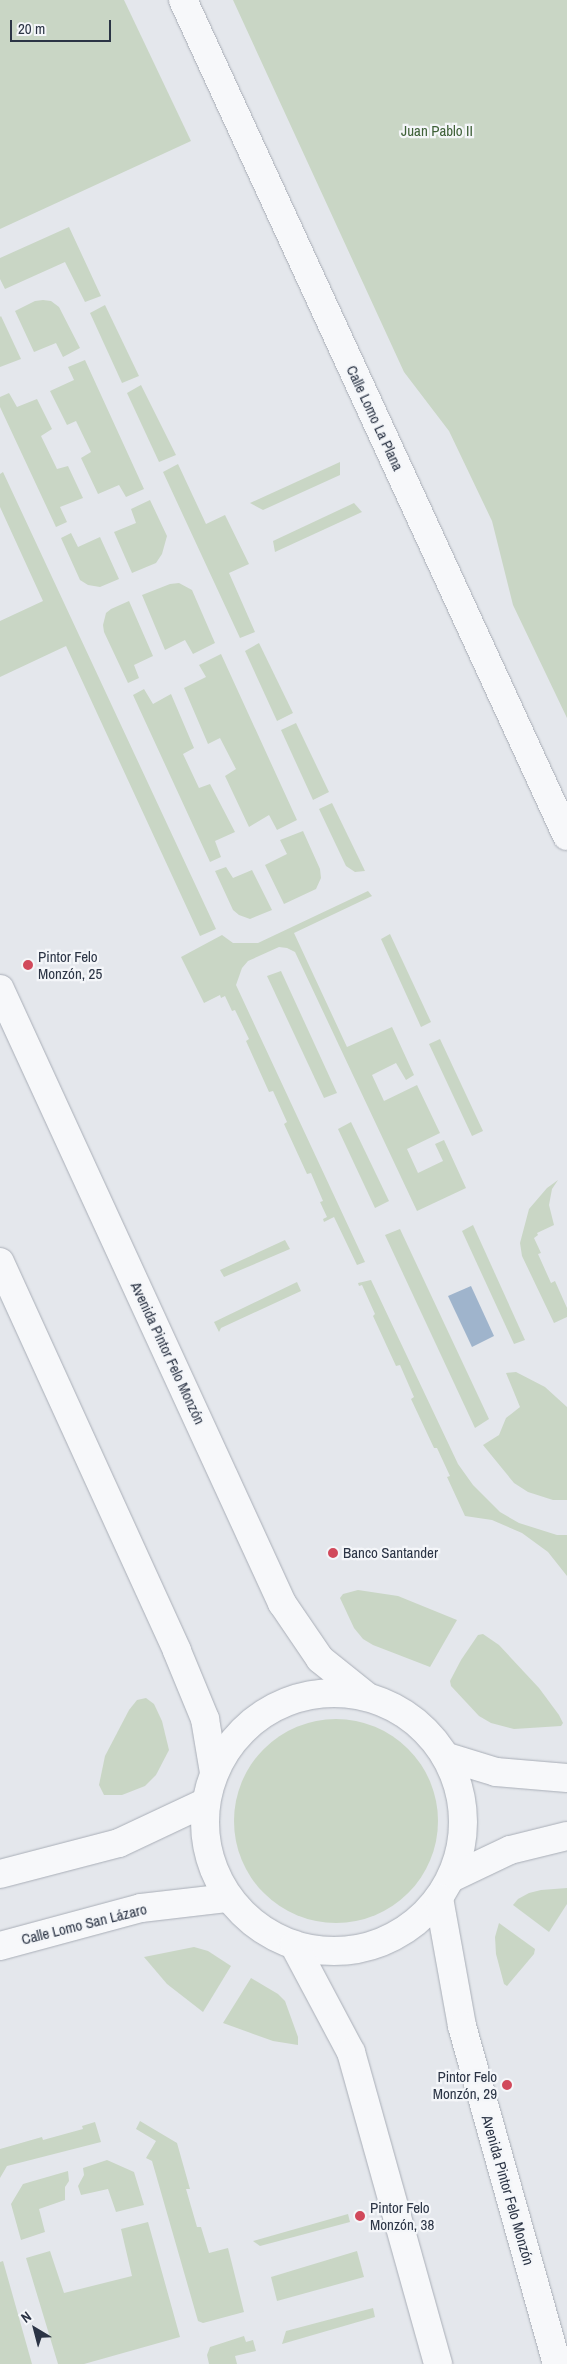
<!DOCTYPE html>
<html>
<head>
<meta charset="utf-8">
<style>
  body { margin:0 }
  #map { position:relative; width:567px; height:2364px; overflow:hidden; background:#e4e7ec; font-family:"Archivo Narrow",sans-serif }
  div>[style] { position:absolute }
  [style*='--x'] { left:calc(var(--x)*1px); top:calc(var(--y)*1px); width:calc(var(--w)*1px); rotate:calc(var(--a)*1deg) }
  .green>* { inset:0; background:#c9d6c5 }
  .round { border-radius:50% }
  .water>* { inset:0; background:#9fb4cc }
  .roads { filter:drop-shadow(0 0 1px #a9aeb7) drop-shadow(0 0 1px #a9aeb7) }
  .minor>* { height:28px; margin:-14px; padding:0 14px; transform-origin:14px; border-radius:14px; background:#f7f8fa }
  .tertiary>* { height:28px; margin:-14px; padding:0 14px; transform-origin:14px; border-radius:14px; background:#f7f8fa }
  .tertiary>.ring { margin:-14px; padding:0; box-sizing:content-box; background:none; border:28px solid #f7f8fa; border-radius:50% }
  .dots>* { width:14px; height:14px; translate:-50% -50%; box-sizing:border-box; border:2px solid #f4f6f9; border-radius:50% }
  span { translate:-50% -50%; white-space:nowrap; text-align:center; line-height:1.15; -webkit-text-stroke:4.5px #f4f6f9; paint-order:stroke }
  .park-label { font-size:15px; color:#3f6138 }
  .street-label { font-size:15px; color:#2b3445 }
  .poi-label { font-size:15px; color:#2b3445 }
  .left { translate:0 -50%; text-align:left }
  .right { translate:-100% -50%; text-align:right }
  .north { position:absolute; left:10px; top:2304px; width:50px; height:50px; -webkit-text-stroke:4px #f4f6f9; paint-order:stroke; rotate:323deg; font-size:14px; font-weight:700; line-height:20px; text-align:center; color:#2b3445 }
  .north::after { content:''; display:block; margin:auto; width:18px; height:22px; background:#2b3445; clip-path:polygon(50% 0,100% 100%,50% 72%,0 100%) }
  .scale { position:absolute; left:10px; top:20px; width:101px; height:22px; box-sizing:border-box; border:2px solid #2b3445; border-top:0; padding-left:6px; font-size:15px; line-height:18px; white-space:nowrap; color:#2b3445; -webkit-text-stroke:4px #f4f6f9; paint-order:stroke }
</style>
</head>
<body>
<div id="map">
  <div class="green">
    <i style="clip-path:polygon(0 0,124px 0,191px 141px,0 229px)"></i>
    <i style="clip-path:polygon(233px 0,567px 0,567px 718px,513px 605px,492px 521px,449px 431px,404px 372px)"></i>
    <i style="clip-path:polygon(69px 227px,101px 296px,85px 302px,65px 262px,5px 289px,0 279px,0 258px)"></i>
    <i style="clip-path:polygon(43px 300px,51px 301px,59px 307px,80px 348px,63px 357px,56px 343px,34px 352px,15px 311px,35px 301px)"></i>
    <i style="clip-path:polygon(105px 305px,139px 376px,122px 383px,90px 313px)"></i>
    <i style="clip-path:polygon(1px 316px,21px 359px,0 367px,0 317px)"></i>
    <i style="clip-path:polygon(85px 360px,144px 489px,126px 497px,119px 485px,98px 494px,81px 458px,91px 452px,76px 421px,67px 425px,50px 391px,74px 380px,68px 367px)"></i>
    <i style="clip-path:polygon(141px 385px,176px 455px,159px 462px,127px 393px)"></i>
    <i style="clip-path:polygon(9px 393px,17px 407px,37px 399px,52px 429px,41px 436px,57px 469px,68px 466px,83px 498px,60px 507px,67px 522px,56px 527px,0 407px,0 397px)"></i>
    <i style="clip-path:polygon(340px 462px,340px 475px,263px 510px,250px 503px)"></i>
    <i style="clip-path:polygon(178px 464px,206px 524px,225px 515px,249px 564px,229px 573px,255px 632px,240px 638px,163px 472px)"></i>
    <i style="clip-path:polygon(3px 472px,216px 929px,200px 936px,66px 646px,0 677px,0 621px,43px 601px,0 507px,0 474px)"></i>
    <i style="clip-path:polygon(150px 500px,167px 536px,162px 554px,156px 563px,132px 573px,114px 532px,136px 523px,131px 509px)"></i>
    <i style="clip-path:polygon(354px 503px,362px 512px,275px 552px,273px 541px)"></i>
    <i style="clip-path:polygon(71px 533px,78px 547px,100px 537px,119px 579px,100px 587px,88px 585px,80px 580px,61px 538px)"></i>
    <i style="clip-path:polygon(179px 583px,192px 590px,215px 643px,193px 654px,185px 640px,165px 650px,142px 595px,170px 584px)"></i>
    <i style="clip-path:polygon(129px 601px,153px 656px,134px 665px,139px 678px,128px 683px,104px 632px,103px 625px,106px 613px,111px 609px)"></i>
    <i style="clip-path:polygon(259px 643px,293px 713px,277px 721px,245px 651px)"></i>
    <i style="clip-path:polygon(221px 654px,297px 820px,277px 830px,269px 815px,249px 827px,225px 776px,236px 769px,220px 738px,208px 744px,184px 688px,206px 677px,199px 665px)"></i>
    <i style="clip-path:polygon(144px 689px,153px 704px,171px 694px,194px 748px,183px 754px,199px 788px,210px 784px,235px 832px,215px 841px,221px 857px,210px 862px,133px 695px)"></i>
    <i style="clip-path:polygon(296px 723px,329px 792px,313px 800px,281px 730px)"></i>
    <i style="clip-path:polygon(332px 803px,365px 871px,355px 872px,346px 866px,319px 809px)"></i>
    <i style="clip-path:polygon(303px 831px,320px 869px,321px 878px,316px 889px,284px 904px,265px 865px,287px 854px,280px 840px)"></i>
    <i style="clip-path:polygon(226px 867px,233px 878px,252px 870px,272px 910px,250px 919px,239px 915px,233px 910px,215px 871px)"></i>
    <i style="clip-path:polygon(368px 891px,372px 896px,294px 933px,347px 1047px,392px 1027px,414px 1075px,406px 1080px,396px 1063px,372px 1075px,384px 1101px,417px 1085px,440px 1133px,407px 1149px,418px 1173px,443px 1161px,435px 1144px,444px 1140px,466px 1188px,417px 1211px,295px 952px,287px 948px,279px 947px,248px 961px,242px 968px,236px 985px,365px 1262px,357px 1265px,334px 1217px,324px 1222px,323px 1219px,327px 1217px,320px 1202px,323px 1201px,311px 1173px,307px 1174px,284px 1124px,287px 1122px,273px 1091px,269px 1092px,246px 1041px,249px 1039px,235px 1010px,232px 1011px,225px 996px,221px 998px,220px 995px,204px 1003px,181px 957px,222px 935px,233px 943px,258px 943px)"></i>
    <i style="clip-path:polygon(390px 934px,431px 1022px,421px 1027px,381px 939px)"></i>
    <i style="clip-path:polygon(281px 971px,337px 1093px,324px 1098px,267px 976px)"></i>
    <i style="clip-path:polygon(440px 1039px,483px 1131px,472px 1136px,429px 1044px)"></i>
    <i style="clip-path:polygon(351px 1122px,389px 1201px,375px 1208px,338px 1129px)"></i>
    <i style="clip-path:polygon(558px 1180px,552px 1189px,549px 1205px,554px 1225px,537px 1233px,538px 1235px,534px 1238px,541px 1253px,538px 1254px,551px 1283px,555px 1281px,567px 1308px,567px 1317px,554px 1323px,522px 1256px,520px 1243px,529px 1209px,547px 1188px)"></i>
    <i style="clip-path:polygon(473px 1225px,525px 1340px,514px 1344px,462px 1231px)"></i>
    <i style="clip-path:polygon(400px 1229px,489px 1419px,475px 1428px,385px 1235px)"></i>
    <i style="clip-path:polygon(285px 1240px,290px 1249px,224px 1277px,220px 1270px)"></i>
    <i style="clip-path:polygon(371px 1280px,458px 1464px,473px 1485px,500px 1512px,519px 1523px,557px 1535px,567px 1535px,567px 1576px,548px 1552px,522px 1533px,492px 1520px,465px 1516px,447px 1477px,450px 1476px,437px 1448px,434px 1448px,411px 1399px,414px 1397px,400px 1365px,396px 1366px,373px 1316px,375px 1314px,362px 1285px,359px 1286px,358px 1283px)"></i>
    <i style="clip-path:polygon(297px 1282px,301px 1291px,221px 1328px,219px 1332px,214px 1322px)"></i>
    <i style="clip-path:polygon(516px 1372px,545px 1387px,567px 1407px,567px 1500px,553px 1500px,528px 1492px,514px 1483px,483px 1445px,499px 1435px,506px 1418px,520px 1407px,506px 1373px)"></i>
    <i style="clip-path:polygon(358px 1590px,398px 1596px,457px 1620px,430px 1667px,373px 1645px,363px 1639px,354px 1628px,340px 1598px,343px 1594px)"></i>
    <i style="clip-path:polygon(483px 1634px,499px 1645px,539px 1688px,559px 1715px,563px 1723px,561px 1726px,514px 1729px,491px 1723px,479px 1716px,451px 1686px,450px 1681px,461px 1660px,478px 1635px)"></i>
    <i style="clip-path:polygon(146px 1698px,154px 1704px,162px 1721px,169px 1750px,156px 1775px,145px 1786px,122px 1795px,104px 1795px,99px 1785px,105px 1756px,129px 1710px,137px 1700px)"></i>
    <i class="round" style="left:234px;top:1719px;width:204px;height:204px"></i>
    <i style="clip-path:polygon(567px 1888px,567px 1904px,549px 1932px,513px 1905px,518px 1899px,529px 1893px,541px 1890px)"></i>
    <i style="clip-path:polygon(499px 1923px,535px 1949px,534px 1954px,507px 1986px,504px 1984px,496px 1954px,495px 1937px)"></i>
    <i style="clip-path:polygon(194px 1947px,208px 1951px,231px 1966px,203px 2012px,167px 1984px,144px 1957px)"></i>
    <i style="clip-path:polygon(251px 1978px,278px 1994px,285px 2001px,298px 2037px,298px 2045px,273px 2041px,223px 2023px)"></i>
    <i style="clip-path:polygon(140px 2121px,177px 2143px,190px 2189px,186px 2189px,197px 2227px,201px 2227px,209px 2253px,228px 2248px,244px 2312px,203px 2323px,198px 2321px,152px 2161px,146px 2158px,156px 2141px,136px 2129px)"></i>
    <i style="clip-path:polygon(95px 2122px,101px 2142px,7px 2166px,0 2178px,0 2149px,42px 2137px,43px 2140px,83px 2129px,82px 2126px)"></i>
    <i style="clip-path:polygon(107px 2160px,134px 2172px,144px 2205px,116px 2212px,108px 2189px,81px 2195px,78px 2186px,84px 2175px,83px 2168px)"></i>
    <i style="clip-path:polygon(68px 2171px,69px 2181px,65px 2187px,65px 2200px,39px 2209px,45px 2232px,21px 2240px,11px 2204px,23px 2184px)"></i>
    <i style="clip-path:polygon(348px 2214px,350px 2222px,260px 2246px,253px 2241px)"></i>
    <i style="clip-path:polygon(148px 2222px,180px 2337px,84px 2364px,58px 2364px,26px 2258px,50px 2251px,64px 2293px,132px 2276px,121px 2229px)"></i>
    <i style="clip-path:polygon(357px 2251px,364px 2277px,277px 2301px,271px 2277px)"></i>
    <i style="clip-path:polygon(3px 2261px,32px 2364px,0 2364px,0 2262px)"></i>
    <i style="clip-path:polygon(373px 2308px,375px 2317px,282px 2344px,286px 2331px)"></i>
    <i style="clip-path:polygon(244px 2336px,246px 2342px,253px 2340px,256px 2351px,235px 2356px,237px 2364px,209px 2364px,207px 2355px,210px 2347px)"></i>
  </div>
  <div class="water">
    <i style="clip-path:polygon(471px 1286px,494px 1336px,472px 1347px,448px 1296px)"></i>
  </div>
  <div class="roads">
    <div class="minor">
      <i style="--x:183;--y:0;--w:920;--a:65.33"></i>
      <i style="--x:0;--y:1874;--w:123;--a:-14.6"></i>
      <i style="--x:119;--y:1843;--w:96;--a:-25.2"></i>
      <i style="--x:0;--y:1946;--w:146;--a:-15.1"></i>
      <i style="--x:141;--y:1908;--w:88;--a:-6.6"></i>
    </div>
    <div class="tertiary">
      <i style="--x:0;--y:989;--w:676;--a:65.33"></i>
      <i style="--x:282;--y:1603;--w:68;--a:55.8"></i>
      <i style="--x:320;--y:1659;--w:58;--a:38.7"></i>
      <i style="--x:0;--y:1262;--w:427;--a:65.5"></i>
      <i style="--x:177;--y:1651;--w:74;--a:67.6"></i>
      <i style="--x:205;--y:1719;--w:55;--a:80.5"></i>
      <i class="ring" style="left:205px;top:1693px;width:230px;height:230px"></i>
      <i style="--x:447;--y:1757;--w:51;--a:17"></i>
      <i style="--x:496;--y:1772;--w:71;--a:4.8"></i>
      <i style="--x:451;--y:1878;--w:65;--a:-25.4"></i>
      <i style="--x:510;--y:1850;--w:59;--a:-13.8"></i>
      <i style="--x:439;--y:1898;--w:130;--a:79.8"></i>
      <i style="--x:462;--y:2026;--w:351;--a:74.3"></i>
      <i style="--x:294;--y:1945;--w:121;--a:62"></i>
      <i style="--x:351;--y:2052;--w:324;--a:74.4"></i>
    </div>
  </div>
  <div class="dots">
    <i style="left:28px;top:965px;background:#d1495b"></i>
    <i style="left:333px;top:1553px;background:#d1495b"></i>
    <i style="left:507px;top:2085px;background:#d1495b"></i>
    <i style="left:360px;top:2216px;background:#d1495b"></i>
  </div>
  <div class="park-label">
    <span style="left:437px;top:131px">Juan Pablo II</span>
  </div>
  <div class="street-label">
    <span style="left:375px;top:418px;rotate:65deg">Calle Lomo La Plana</span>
    <span style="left:168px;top:1353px;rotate:65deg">Avenida Pintor Felo Monzón</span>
    <span style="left:84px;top:1924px;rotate:-14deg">Calle Lomo San Lázaro</span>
    <span style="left:508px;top:2190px;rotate:74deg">Avenida Pintor Felo Monzón</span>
  </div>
  <div class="poi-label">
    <span class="left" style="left:38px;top:965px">Pintor Felo<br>Monzón, 25</span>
    <span class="left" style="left:343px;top:1553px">Banco Santander</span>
    <span class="right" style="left:497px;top:2085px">Pintor Felo<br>Monzón, 29</span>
    <span class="left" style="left:370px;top:2216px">Pintor Felo<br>Monzón, 38</span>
  </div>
  <div class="north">N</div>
  <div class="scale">20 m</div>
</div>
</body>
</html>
